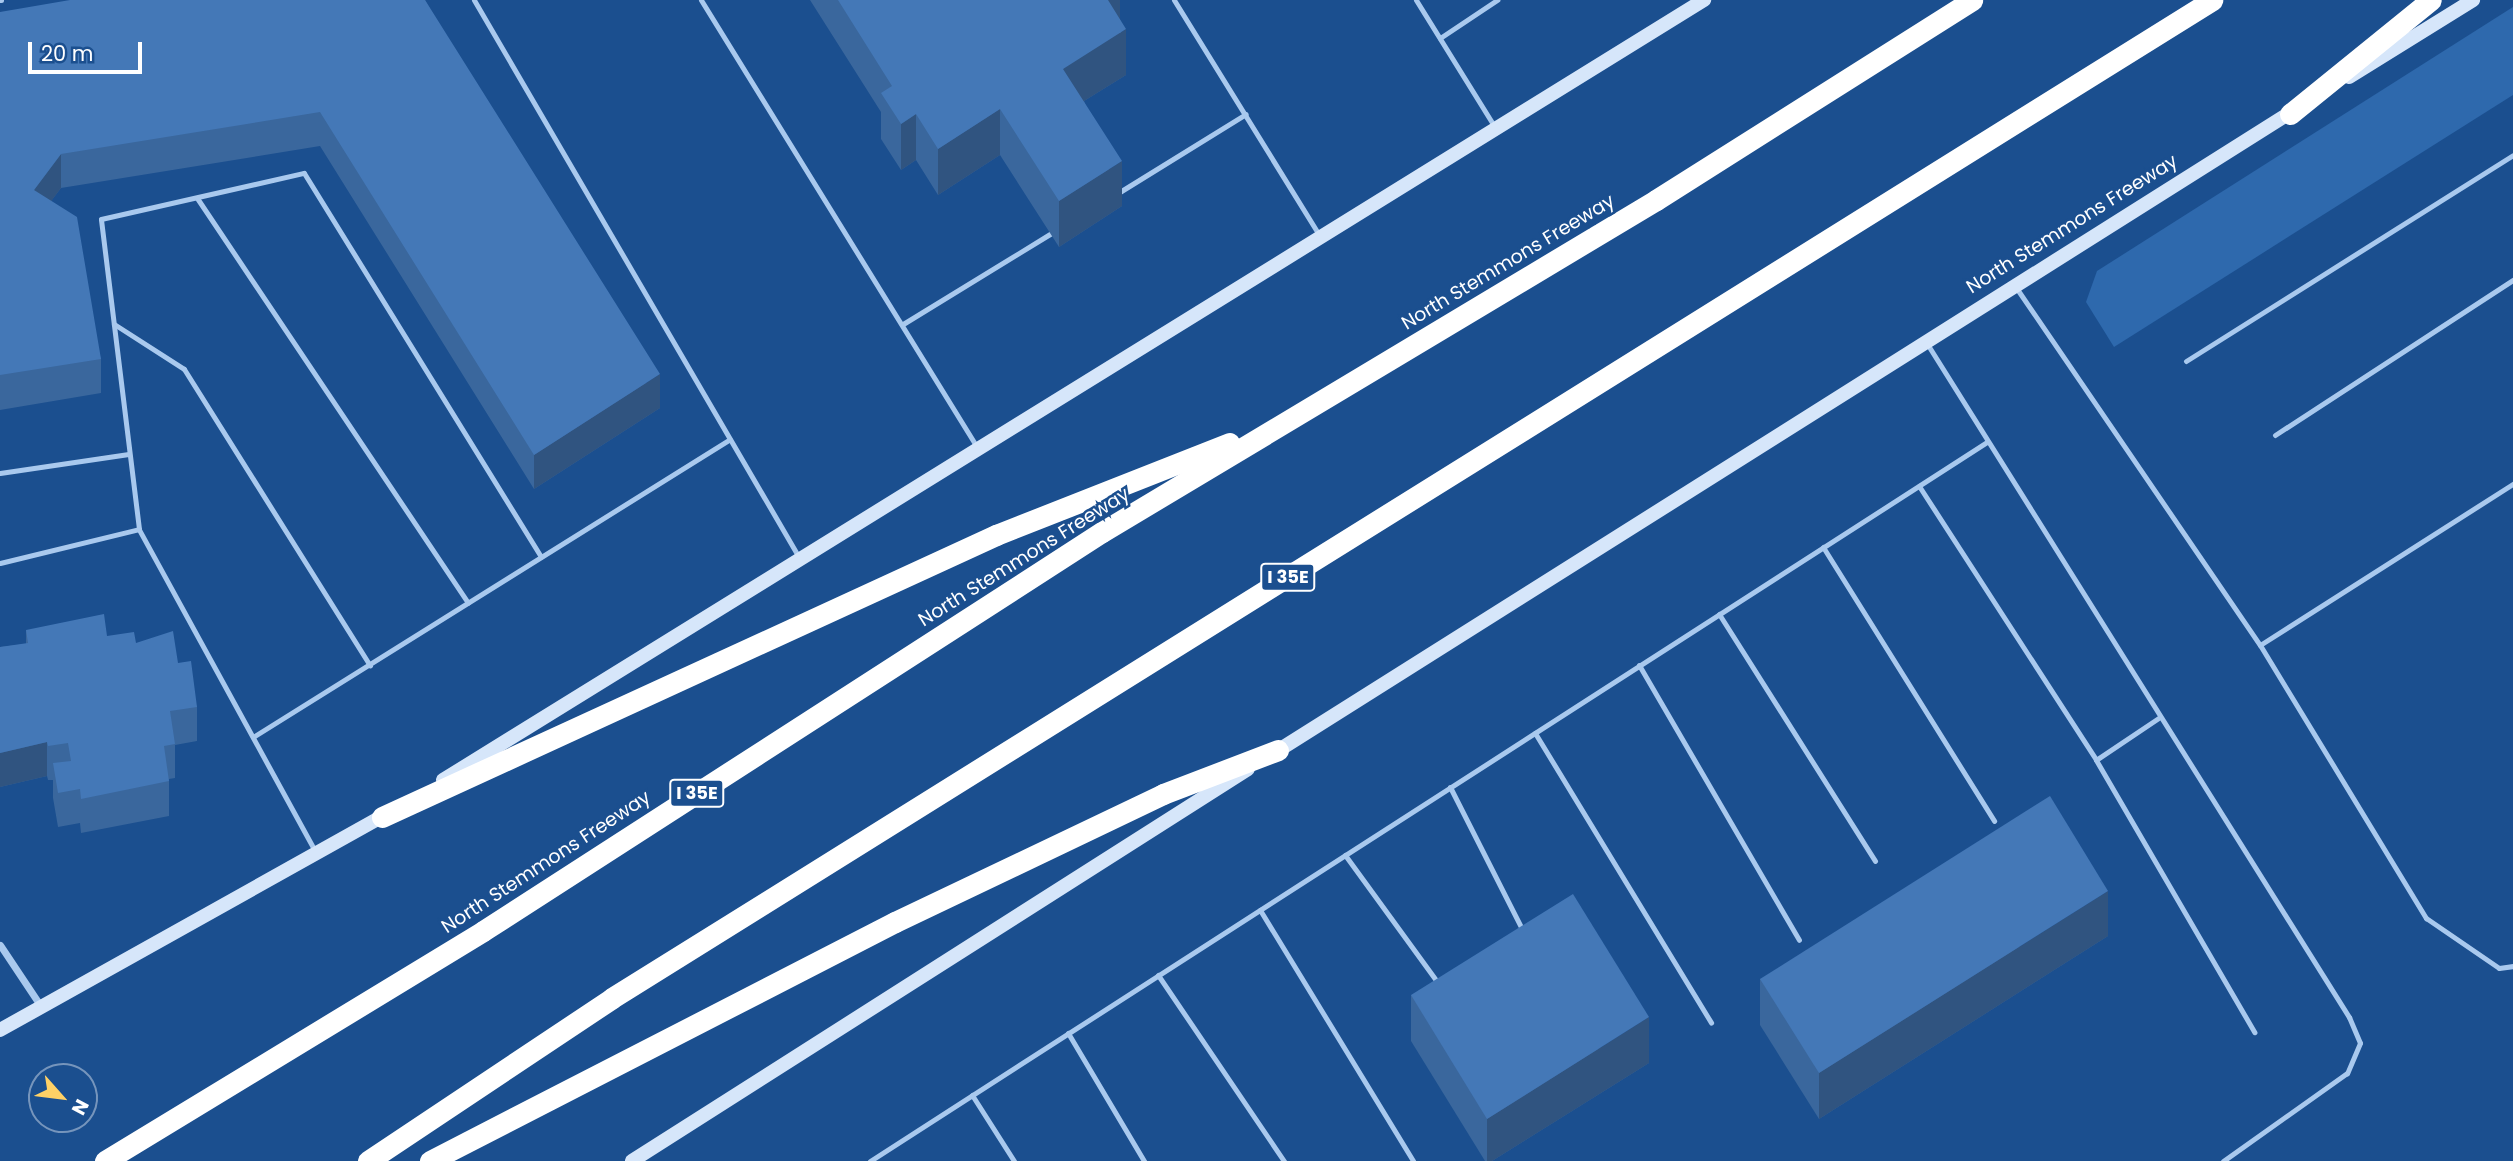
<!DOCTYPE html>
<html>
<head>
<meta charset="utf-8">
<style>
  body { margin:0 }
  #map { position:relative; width:2513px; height:1161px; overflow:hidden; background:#1b4f8f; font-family:Poppins,sans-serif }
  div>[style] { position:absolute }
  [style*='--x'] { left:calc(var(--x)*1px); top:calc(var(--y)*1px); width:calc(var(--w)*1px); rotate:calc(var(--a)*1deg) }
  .green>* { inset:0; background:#2e69ad }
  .service>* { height:5px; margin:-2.5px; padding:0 2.5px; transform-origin:2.5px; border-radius:2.5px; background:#a9c9ee }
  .minor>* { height:7px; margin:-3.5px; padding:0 3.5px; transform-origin:3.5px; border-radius:3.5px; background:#a9c9ee }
  .secondary>* { height:14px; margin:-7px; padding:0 7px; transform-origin:7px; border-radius:7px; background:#d6e6fa }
  .motorway>* { height:21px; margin:-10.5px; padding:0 10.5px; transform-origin:10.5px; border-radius:10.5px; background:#fff }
  .wall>* { inset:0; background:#3a679d }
  .shaded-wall>* { inset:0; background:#305480 }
  .building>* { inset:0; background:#4478b7 }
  span { translate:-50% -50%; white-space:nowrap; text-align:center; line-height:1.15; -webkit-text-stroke:5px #1b4f8f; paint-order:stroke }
  .shield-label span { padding:2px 5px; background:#1b4f8f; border:2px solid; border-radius:5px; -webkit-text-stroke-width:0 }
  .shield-label { font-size:18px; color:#fff; font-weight:700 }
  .street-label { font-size:19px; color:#fff }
  .north { position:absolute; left:28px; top:1063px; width:70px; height:70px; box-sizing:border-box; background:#1b4f8f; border:2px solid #7695bc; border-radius:50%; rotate:118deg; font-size:19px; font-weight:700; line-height:28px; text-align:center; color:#fff }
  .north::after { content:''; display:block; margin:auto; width:24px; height:32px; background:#ffd166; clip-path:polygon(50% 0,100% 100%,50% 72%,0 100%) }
  .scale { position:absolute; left:28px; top:42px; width:114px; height:32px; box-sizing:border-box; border:4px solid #fff; border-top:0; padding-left:9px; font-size:21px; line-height:24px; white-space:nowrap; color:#fff; -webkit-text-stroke:5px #1b4f8f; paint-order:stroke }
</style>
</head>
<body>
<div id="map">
  <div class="green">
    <i style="clip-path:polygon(2513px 7px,2513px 95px,2114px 347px,2086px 302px,2097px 271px)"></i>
  </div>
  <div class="service">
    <i style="--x:0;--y:0;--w:1;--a:0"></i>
    <i style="--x:474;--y:0;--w:647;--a:59.75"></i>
    <i style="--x:701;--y:0;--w:525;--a:58.31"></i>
    <i style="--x:1174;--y:0;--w:278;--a:58.3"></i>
    <i style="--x:1416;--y:0;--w:148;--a:58.2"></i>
    <i style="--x:1440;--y:38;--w:69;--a:-33.7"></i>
    <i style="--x:1118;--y:193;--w:150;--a:-31.7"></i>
    <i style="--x:197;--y:198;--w:487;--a:56.2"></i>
    <i style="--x:2015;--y:286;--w:435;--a:55.7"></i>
    <i style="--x:2260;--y:645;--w:320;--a:58.7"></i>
    <i style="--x:2426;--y:918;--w:88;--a:34.4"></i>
    <i style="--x:2499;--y:968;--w:14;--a:-8"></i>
    <i style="--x:114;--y:324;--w:83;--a:32.7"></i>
    <i style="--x:184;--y:369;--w:350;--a:57.9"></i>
    <i style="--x:903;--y:324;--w:178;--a:-31.5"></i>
    <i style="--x:1926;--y:342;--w:797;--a:57.93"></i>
    <i style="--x:2349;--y:1017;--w:28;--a:67"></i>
    <i style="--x:2360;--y:1043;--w:33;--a:113"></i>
    <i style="--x:2347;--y:1073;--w:152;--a:144.6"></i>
    <i style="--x:2186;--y:361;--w:386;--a:-32.2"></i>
    <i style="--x:2275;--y:435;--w:284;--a:-33.1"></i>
    <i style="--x:0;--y:473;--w:130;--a:-8.4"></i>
    <i style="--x:1919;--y:486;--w:326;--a:57.1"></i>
    <i style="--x:1823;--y:547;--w:323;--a:58"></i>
    <i style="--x:0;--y:563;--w:143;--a:-13.7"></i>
    <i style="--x:1719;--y:614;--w:292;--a:57.7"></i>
    <i style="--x:2260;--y:645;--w:300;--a:-32.5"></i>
    <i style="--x:1639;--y:665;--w:318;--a:59.8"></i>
    <i style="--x:2160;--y:717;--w:77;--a:146.1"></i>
    <i style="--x:2096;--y:760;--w:315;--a:59.8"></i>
    <i style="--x:1535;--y:733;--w:339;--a:58.7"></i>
    <i style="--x:253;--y:737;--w:562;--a:-31.99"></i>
    <i style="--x:1450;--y:787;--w:161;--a:63.1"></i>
    <i style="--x:315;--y:851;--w:367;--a:-118.7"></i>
    <i style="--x:139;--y:529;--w:312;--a:-97"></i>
    <i style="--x:101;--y:219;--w:208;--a:-12.8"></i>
    <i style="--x:304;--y:173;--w:451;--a:58.3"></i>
    <i style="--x:1345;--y:855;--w:158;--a:54"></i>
    <i style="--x:1260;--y:910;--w:294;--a:58.6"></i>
    <i style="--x:1158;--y:975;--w:225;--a:55.9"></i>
    <i style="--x:1068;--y:1033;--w:149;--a:59.3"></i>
    <i style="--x:972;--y:1095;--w:78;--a:57.5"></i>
    <i style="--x:870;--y:1161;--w:1328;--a:-32.77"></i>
  </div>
  <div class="minor">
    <i style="--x:0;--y:945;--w:76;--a:56.3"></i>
  </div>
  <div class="secondary">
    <i style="--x:2349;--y:77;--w:146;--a:-31.8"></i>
    <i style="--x:1271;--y:755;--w:1212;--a:-32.22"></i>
    <i style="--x:443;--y:780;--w:1483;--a:-31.74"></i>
    <i style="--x:0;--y:1030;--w:443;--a:-29.2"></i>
    <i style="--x:632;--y:1161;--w:730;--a:-32.47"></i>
  </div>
  <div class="motorway">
    <i style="--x:2290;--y:114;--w:181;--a:-39"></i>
    <i style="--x:382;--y:817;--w:676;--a:-24.67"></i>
    <i style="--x:996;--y:535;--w:251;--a:-21.5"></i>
    <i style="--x:105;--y:1161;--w:442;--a:-31.3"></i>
    <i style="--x:483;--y:931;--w:736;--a:-32.81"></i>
    <i style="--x:1102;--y:532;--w:646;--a:-30.93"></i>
    <i style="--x:1656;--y:200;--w:374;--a:-32.3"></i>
    <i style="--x:368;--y:1161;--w:293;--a:-33.7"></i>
    <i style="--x:612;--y:998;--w:1886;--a:-31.95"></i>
    <i style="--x:430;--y:1161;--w:523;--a:-27.2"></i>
    <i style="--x:895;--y:922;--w:297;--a:-25.5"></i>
    <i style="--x:1163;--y:794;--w:123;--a:-20.9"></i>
  </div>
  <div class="wall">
    <i style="clip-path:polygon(425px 0,660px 408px,534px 489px,320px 146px,61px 188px,51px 201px,101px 359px,101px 393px,0 410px,0 12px)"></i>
    <i style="clip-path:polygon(810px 0,1120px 0,1120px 20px,1126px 75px,1084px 101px,1122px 206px,1059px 247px,1000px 155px,938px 195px,916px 160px,901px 170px,881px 139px,881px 112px)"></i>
    <i style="clip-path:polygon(26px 630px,107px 636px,136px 643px,178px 663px,197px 707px,197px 741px,175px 745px,175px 778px,169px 779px,169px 816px,81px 833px,80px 823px,58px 827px,53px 798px,53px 780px,48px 780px,47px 776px,0 787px,0 647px,26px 644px)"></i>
    <i style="clip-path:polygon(2108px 936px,1819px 1119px,1760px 1025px,1760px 979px)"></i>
    <i style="clip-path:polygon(1411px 995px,1649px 1063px,1492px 1161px,1485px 1161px,1411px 1041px)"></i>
  </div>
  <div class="shaded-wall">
    <i style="clip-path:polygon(1106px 0,1120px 0,1120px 33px,1126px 29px,1126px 75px,1063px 114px,1063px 69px)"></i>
    <i style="clip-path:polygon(1000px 109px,1000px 155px,938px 195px,938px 149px)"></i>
    <i style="clip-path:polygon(916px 114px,916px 160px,901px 170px,901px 124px)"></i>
    <i style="clip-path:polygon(61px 154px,61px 188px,34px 224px,34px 190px)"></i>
    <i style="clip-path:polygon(1122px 161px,1122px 206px,1059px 247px,1059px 201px)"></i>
    <i style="clip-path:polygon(660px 374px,660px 408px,534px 489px,534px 455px)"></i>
    <i style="clip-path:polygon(47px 742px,47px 776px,0 787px,0 753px)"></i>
    <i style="clip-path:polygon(2108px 891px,2108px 936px,1819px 1119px,1819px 1073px)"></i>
    <i style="clip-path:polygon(1649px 1017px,1649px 1063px,1492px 1161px,1487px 1161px,1487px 1119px)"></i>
  </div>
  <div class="building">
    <i style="clip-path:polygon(70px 0,425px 0,660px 374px,534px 455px,320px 112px,61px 154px,34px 190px,77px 217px,101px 359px,0 375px,0 12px)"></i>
    <i style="clip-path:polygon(838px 0,1108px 0,1126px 29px,1063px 69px,1122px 161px,1059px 201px,1000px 109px,938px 149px,916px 114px,901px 124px,881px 93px,892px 86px)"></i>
    <i style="clip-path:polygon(104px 614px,107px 636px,134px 632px,136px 643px,173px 631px,178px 663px,191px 661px,197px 707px,170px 711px,175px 744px,164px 746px,169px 781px,81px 799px,80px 789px,58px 793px,53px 763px,71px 761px,68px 743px,48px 746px,47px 742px,0 753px,0 647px,28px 643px,26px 630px)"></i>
    <i style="clip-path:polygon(2050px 796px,2108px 891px,1819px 1073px,1760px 979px)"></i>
    <i style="clip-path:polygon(1573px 894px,1649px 1017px,1487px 1119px,1411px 995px)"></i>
  </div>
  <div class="shield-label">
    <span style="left:1288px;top:577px">I 35E</span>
    <span style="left:697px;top:793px">I 35E</span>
  </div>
  <div class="street-label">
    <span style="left:2072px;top:224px;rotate:-32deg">North Stemmons Freeway</span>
    <span style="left:1508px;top:262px;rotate:-31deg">North Stemmons Freeway</span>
    <span style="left:1024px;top:557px;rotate:-32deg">North Stemmons Freeway</span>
    <span style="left:546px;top:862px;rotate:-33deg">North Stemmons Freeway</span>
  </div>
  <div class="north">N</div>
  <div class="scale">20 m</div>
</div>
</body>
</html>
